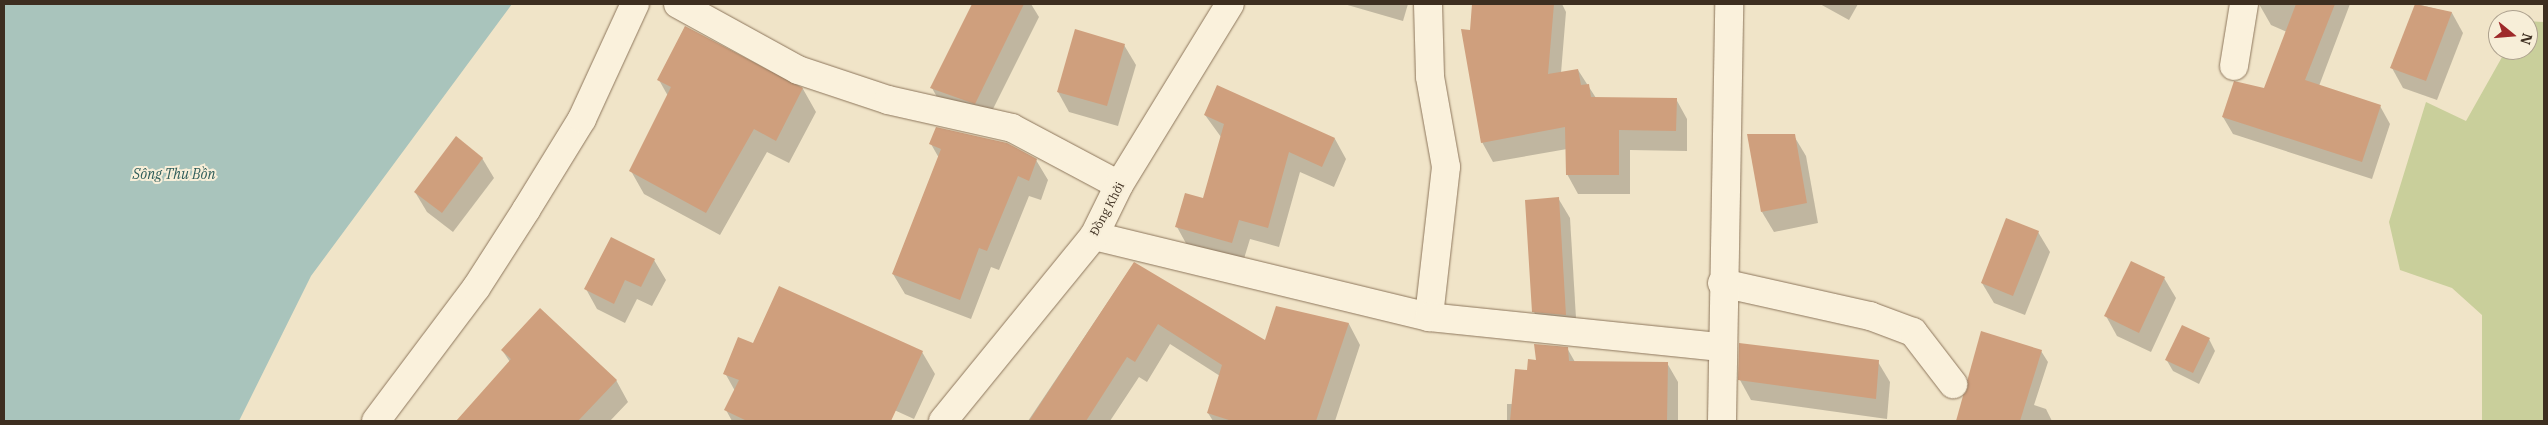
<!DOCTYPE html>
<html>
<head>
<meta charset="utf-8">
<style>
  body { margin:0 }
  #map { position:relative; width:2548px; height:425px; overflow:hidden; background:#f0e4c8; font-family:"IBM Plex Serif",serif }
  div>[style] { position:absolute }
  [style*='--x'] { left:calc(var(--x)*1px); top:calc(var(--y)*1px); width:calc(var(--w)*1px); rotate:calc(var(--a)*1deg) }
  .green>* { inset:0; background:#c9cf9b }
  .water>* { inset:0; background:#a9c4bc }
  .shadow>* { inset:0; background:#0003 }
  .building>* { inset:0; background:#cf9f7d }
  .roads { filter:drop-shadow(0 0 1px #8d765c) drop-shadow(0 0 1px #8d765c) }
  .street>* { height:28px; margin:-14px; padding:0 14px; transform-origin:14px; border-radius:14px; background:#faf1dc }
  span { translate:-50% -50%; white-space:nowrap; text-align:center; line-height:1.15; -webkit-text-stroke:4px #f7eed8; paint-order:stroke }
  .street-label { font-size:12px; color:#3d2e20 }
  .water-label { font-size:14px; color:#2f5d5a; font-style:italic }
  .frame { position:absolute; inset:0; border:5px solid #3d2e20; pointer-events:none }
  .north { position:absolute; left:2488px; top:10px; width:50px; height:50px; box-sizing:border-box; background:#f7eed8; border:1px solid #ada18e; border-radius:50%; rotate:107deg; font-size:14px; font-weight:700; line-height:20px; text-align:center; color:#3d2e20 }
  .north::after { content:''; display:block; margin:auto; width:18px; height:22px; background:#9e2a2b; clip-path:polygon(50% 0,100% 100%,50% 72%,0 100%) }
</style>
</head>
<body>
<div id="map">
  <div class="green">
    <i style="clip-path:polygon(2528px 21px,2544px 22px,2544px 421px,2482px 421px,2482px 315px,2452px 288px,2400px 270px,2389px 222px,2426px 102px,2466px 121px,2506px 50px,2528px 50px)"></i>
  </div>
  <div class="water">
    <i style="clip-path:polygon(4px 4px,512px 4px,311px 276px,239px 421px,4px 421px)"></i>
  </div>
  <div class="shadow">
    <i style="clip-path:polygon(973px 4px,1031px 4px,1039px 17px,986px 123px,943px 108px,932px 88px)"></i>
    <i style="clip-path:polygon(1344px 4px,1408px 4px,1403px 21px)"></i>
    <i style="clip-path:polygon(1473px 4px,1562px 4px,1566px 12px,1561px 73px,1578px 70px,1596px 98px,1676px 99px,1687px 119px,1687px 151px,1630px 150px,1630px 194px,1578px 194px,1567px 174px,1567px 149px,1493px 162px,1482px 142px,1471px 31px)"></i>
    <i style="clip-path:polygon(1820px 4px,1858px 4px,1849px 20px)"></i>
    <i style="clip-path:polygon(2259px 4px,2350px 4px,2319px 86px,2380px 106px,2390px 124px,2372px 179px,2233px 134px,2223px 117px,2265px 89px,2287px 32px,2271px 25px)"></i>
    <i style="clip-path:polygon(2417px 4px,2452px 13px,2463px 33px,2437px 100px,2403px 88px,2392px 68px)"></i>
    <i style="clip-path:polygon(685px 27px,803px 89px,816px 112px,789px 163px,767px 152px,720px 235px,644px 194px,631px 171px,668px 96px,659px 80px)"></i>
    <i style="clip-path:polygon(1124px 45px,1136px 65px,1118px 126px,1069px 112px,1058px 92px)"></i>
    <i style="clip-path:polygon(1218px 87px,1335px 139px,1346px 159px,1334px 187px,1300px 172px,1279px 247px,1250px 239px,1243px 262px,1188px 247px,1177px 227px,1204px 199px,1221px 137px,1205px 115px)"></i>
    <i style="clip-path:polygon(1794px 136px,1806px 156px,1818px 223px,1774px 232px,1762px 212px)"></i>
    <i style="clip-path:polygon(931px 144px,1036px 160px,1048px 180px,1041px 200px,1029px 196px,999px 270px,991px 267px,971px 319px,905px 294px,893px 274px,939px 158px)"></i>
    <i style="clip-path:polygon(482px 158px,494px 178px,453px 232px,427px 212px,415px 192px)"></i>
    <i style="clip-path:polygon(1558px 198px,1570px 218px,1577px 335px,1545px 332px,1534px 312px)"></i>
    <i style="clip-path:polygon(2038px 232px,2050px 252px,2025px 315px,1994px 303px,1982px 283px)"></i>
    <i style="clip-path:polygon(654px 260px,666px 280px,652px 306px,637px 299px,625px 323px,597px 309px,586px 289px)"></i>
    <i style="clip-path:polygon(1134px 263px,1265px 342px,1277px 307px,1349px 324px,1360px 345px,1335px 421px,1213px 421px,1208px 413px,1220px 376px,1170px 344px,1147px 382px,1139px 377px,1110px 421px,1028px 421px)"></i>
    <i style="clip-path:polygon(2164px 278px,2176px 298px,2151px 352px,2117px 336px,2106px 316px)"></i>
    <i style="clip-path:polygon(2209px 339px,2215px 351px,2199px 384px,2173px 371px,2166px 359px)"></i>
    <i style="clip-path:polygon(754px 345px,922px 352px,935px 374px,914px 419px,870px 399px,859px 421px,732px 421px,726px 410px,735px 391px,725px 373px)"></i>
    <i style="clip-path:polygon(1567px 348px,1575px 362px,1667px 363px,1678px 382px,1678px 421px,1507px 421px,1507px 404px,1513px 404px,1537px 361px)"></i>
    <i style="clip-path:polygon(502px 350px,616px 380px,628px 402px,610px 421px,458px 421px,510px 362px)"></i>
    <i style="clip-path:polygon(2041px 351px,2048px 362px,2034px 405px,2046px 409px,2052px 421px,1958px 421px)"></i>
    <i style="clip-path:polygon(1878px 362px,1890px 382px,1887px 419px,1751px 400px,1740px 380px)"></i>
  </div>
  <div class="building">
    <i style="clip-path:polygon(972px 4px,1024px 4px,975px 104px,930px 88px)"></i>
    <i style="clip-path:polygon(1472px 4px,1554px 4px,1548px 74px,1578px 69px,1581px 85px,1589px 84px,1591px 97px,1677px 98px,1676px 131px,1619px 130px,1619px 175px,1566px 175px,1565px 127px,1481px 143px,1461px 29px,1470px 30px)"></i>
    <i style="clip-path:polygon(2296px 4px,2335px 4px,2305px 80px,2381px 105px,2362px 162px,2222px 117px,2234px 81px,2264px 88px)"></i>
    <i style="clip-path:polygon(2415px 4px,2452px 12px,2426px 81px,2390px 68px)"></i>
    <i style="clip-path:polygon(685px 26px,803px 88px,776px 141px,754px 129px,706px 213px,629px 171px,671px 87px,657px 80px)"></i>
    <i style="clip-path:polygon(1075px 29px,1125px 44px,1107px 106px,1057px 92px)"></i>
    <i style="clip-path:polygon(1217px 85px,1335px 138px,1322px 167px,1289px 152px,1268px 228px,1239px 220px,1232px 243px,1175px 227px,1185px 193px,1203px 198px,1224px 124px,1204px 115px)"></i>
    <i style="clip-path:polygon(936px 127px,1007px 143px,1037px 159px,1029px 181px,1018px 176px,987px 251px,979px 248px,960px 300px,892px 274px,941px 149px,929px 144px)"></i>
    <i style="clip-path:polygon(1747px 134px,1795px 134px,1807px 203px,1761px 212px)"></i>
    <i style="clip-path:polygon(456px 136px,483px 158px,442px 213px,414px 192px)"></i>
    <i style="clip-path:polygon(1559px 197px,1566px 315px,1532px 312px,1525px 200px)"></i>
    <i style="clip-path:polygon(2006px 218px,2039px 231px,2013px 296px,1981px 283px)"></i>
    <i style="clip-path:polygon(611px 237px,655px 259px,641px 287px,625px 280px,614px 304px,584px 289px)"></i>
    <i style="clip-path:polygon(2131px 261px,2165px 277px,2139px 333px,2104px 316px)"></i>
    <i style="clip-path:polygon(1134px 262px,1265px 340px,1276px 306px,1349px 323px,1316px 421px,1232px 421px,1207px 413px,1222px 365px,1158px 324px,1135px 362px,1127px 357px,1086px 421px,1029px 421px)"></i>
    <i style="clip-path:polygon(779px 286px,923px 351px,891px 421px,747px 421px,724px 410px,739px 380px,723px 374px,738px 337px,753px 343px)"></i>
    <i style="clip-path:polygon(540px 308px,617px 380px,578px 421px,456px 421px,511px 359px,501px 350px)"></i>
    <i style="clip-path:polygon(2182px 325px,2210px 338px,2193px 373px,2165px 360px)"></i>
    <i style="clip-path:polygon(1981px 331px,2042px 350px,2020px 421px,1956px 421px)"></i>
    <i style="clip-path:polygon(1739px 343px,1879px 360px,1876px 399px,1738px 380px)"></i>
    <i style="clip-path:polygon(1534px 344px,1568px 347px,1569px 361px,1668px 362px,1667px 421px,1510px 421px,1515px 369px,1527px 370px,1528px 359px,1536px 360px)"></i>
  </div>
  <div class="roads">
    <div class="street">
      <i style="--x:678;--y:4;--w:137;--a:28.8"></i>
      <i style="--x:798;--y:70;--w:95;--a:18.4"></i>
      <i style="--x:888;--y:100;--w:127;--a:12.7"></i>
      <i style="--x:1012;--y:128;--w:121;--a:28"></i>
      <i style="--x:1428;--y:4;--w:73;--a:88.4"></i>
      <i style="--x:1430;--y:77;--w:91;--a:79.9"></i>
      <i style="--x:1446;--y:167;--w:151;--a:96.5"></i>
      <i style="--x:2234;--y:66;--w:63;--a:-80.8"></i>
      <i style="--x:1094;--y:236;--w:345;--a:13.6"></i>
      <i style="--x:1429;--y:317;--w:294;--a:5.9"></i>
      <i style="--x:1722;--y:283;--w:152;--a:12.6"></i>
      <i style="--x:1870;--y:316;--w:46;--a:20.4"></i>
      <i style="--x:1913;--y:332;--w:66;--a:52.4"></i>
      <i style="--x:376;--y:421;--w:166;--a:-53.1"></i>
      <i style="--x:476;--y:288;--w:93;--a:-57.3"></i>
      <i style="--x:526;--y:210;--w:107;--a:-58.4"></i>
      <i style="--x:582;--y:119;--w:127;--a:-65.3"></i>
      <i style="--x:943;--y:421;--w:239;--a:-50.8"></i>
      <i style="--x:1094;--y:236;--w:57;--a:-63.9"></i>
      <i style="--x:1119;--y:185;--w:212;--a:-58.5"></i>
      <i style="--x:1722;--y:421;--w:417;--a:-89"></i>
    </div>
  </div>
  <div class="street-label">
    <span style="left:1107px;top:209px;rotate:-62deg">Đồng Khởi</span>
  </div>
  <div class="water-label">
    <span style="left:174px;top:174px">Sông Thu Bồn</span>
  </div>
  <div class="frame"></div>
  <div class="north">N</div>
</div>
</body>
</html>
